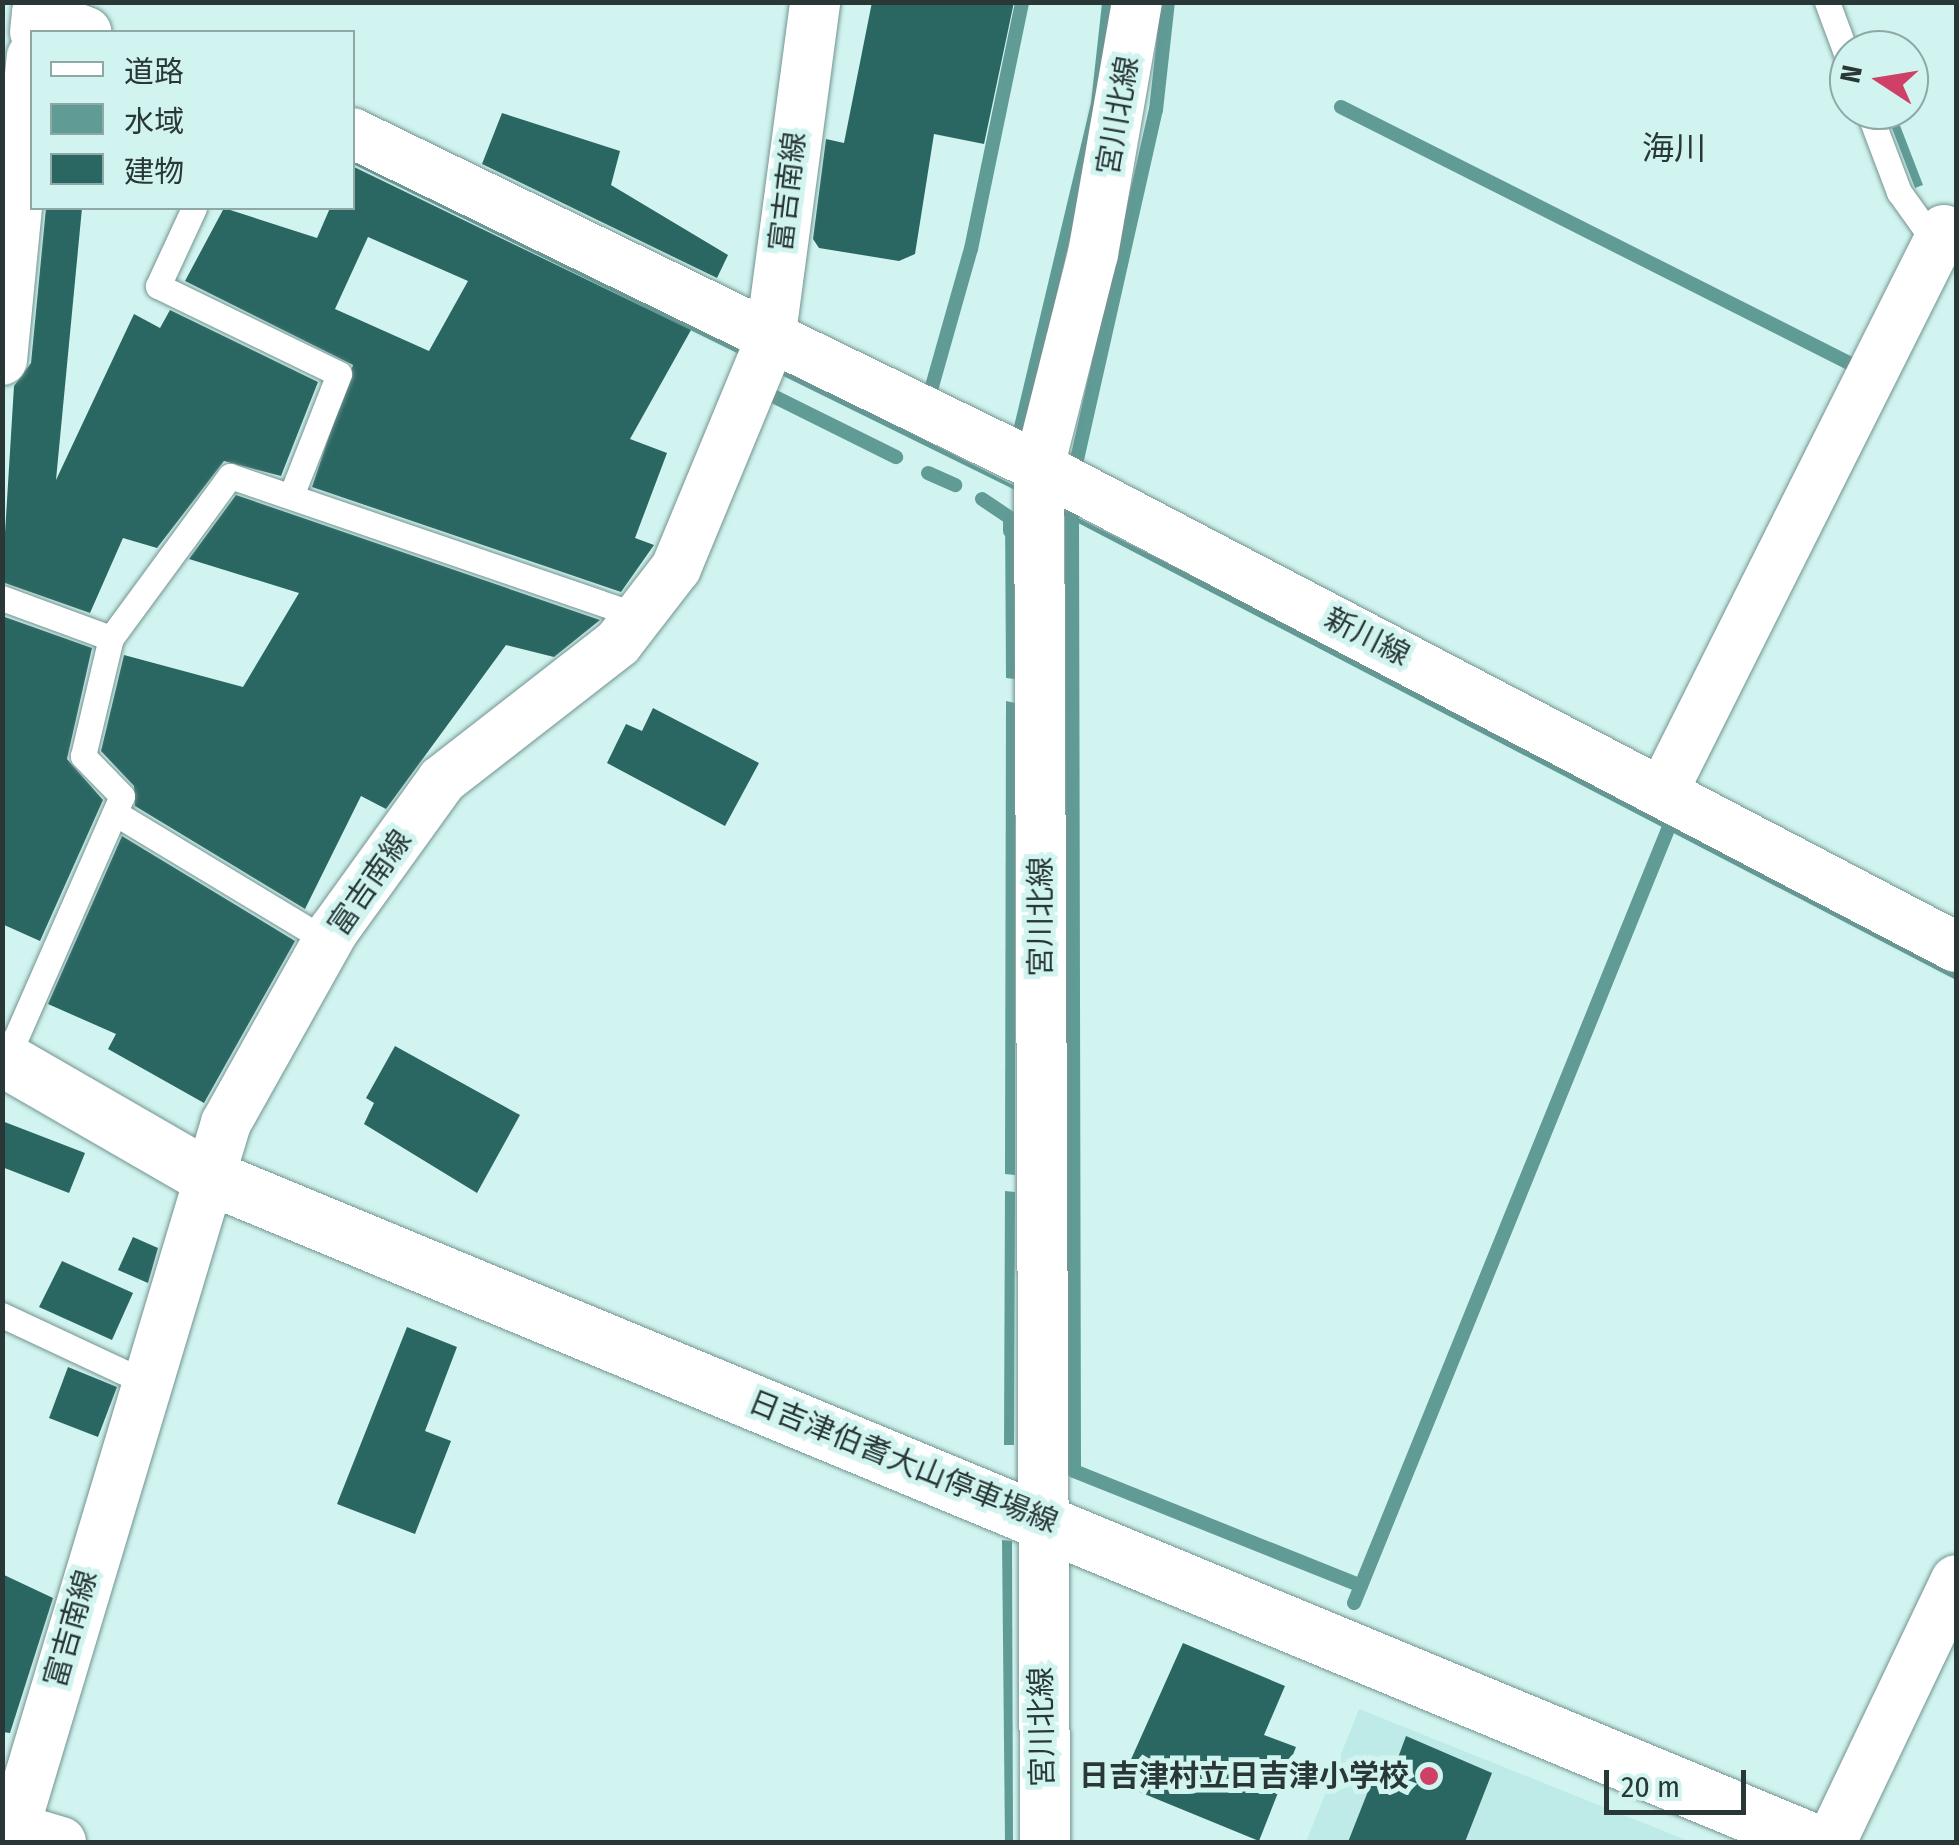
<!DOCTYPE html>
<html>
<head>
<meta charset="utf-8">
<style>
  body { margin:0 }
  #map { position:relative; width:1959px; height:1845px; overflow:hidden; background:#d1f4f0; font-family:"Fira Sans Condensed","Noto Sans JP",sans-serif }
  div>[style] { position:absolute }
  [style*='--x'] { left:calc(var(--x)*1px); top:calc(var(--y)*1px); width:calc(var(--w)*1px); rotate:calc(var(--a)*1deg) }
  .built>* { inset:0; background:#beebe7 }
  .water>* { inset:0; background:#609b96 }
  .stream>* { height:14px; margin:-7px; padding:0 7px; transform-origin:7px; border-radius:7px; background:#609b96 }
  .building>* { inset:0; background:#2b6762 }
  .roads { filter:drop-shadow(0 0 2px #739390) drop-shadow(0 0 2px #739390) }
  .lane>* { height:25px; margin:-12.5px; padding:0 12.5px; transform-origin:12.5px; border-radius:12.5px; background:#fff }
  .street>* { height:50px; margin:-25px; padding:0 25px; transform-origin:25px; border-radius:25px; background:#fff }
  .secondary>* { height:55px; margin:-27.5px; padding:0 27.5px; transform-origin:27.5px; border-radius:27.5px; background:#fff }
  .dots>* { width:28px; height:28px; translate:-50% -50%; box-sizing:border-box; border:5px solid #d1f4f0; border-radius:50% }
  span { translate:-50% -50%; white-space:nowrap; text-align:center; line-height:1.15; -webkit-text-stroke:10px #d1f4f0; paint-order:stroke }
  .street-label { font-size:30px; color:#293736 }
  .poi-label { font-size:30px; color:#293736; font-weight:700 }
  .right { translate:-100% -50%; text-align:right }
  .neighbourhood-label { font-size:32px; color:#293736 }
  .frame { position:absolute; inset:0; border:5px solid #293736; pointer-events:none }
  .legend { position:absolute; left:30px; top:30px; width:325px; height:180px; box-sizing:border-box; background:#d1f4f0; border:2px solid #8ea8a6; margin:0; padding:12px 18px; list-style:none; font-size:30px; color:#293736 }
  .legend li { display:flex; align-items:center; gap:20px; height:50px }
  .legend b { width:50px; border:2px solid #8ea8a6 }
  .north { position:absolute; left:1829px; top:30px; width:100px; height:100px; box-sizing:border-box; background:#d1f4f0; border:2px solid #8ea8a6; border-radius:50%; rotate:282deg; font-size:28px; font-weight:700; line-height:40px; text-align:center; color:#293736 }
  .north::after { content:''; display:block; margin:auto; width:35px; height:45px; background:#cf4066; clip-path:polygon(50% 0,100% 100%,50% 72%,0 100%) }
  .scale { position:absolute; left:1604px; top:1770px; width:142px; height:45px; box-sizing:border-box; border:5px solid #293736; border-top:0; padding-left:12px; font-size:30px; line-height:35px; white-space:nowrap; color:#293736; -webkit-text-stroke:8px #d1f4f0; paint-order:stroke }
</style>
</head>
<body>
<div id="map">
  <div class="built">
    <i style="clip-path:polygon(1359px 1709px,1691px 1842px,1306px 1842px)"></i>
  </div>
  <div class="water">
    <i style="clip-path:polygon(1102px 3px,1112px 3px,1100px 108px,1022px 445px,1011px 439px,1091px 103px)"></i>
    <i style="clip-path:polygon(1885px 110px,1894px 110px,1923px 185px,1915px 188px)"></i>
    <i style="clip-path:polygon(352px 149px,1956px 964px,1956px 980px,1009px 487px,353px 164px)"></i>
    <i style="clip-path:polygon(1005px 511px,1014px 514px,1015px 679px,1006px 678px)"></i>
    <i style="clip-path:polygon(1006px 701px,1015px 703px,1015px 1175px,1005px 1174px)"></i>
    <i style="clip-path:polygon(1005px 1191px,1015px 1192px,1014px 1445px,1004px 1445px)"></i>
    <i style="clip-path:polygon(1002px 1540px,1012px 1541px,1013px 1842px,1005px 1842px)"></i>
  </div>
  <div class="stream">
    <i style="--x:1341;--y:107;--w:571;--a:26.74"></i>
    <i style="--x:769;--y:394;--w:142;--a:26.4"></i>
    <i style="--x:929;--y:397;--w:154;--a:-74.2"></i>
    <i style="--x:971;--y:249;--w:252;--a:-78.3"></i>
    <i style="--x:1076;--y:464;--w:363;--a:-77.3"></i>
    <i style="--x:1156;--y:110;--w:109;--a:-83.7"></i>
    <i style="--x:928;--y:473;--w:30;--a:24"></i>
    <i style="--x:982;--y:499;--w:34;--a:34"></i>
    <i style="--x:1010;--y:518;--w:13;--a:90"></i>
    <i style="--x:1072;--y:515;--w:956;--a:89.88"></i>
    <i style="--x:1074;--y:1471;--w:309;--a:21.8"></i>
    <i style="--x:1354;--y:1603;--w:843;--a:-67.91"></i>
  </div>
  <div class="building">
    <i style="clip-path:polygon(872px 2px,1014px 2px,984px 144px,934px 134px,915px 254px,899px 261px,819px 248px,813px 239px,826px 139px,844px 143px)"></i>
    <i style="clip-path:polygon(502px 113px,620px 151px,611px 185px,728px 255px,717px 278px,482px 164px)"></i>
    <i style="clip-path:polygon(evenodd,352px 166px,691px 330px,630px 439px,667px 453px,635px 538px,654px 545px,621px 592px,312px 487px,353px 365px,185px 281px,224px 208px,317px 238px,330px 208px,352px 208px,352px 166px,368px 237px,468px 281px,429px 351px,335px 309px,368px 237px)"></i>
    <i style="clip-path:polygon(46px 208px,82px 208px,56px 480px,134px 314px,160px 328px,170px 310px,318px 382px,281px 476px,224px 461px,157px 548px,123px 538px,90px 613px,2px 582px,14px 386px,31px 363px)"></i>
    <i style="clip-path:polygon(236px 495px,600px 620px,554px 657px,506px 645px,386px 809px,361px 796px,305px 909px,135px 806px,134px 786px,101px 751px,124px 655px,243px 687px,299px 593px,189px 559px)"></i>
    <i style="clip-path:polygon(2px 616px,92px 648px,67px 759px,103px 800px,40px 941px,2px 924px)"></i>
    <i style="clip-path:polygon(653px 708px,759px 763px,725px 826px,607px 763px,626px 724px,642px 731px)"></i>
    <i style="clip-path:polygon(122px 836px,295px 941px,204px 1103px,108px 1049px,116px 1034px,48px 1004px)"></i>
    <i style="clip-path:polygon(395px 1046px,520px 1115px,477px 1193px,364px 1124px,374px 1103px,366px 1098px)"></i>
    <i style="clip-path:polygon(2px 1121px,85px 1153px,69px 1193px,2px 1167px)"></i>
    <i style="clip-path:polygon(133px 1237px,158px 1248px,148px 1283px,118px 1270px)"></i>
    <i style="clip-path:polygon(62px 1261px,133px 1293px,112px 1340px,39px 1307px)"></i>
    <i style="clip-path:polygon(407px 1327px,457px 1347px,425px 1431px,451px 1441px,415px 1534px,337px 1504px)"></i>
    <i style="clip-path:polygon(68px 1367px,117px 1387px,98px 1437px,49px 1418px)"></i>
    <i style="clip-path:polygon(2px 1574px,53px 1598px,10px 1733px,2px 1732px)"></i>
    <i style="clip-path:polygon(1183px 1643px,1285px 1686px,1264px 1735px,1296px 1747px,1259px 1841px,1120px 1784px)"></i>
    <i style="clip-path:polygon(1406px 1736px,1492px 1773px,1465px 1842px,1348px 1842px,1374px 1776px,1389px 1782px)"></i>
  </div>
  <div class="roads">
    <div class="lane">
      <i style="--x:1827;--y:2;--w:63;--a:69.6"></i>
      <i style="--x:1868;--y:110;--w:88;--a:69.3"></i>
      <i style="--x:1899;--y:192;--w:65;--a:54.4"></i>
      <i style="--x:194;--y:208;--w:86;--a:114.8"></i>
      <i style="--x:158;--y:286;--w:201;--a:25.9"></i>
      <i style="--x:339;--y:374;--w:131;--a:111.5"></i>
      <i style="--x:2;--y:598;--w:116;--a:20.2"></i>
      <i style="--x:115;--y:813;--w:250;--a:31.1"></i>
      <i style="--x:6;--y:1060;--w:288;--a:-66.3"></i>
      <i style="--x:122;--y:796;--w:56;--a:-134.3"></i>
      <i style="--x:83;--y:756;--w:121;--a:-76.7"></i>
      <i style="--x:111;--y:638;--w:201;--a:-53.7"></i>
      <i style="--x:230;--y:476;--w:439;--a:18.9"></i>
      <i style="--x:2;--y:1315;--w:156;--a:25.1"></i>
    </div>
    <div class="street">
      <i style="--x:35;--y:32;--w:19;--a:-84"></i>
      <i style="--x:37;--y:13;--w:53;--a:21.2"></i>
      <i style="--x:352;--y:133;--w:764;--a:25.93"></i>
      <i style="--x:1039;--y:467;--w:1035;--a:27.63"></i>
      <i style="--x:2;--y:360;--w:305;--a:-84.4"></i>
      <i style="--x:1663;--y:791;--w:627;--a:-63.39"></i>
      <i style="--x:1944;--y:230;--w:13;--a:23"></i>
      <i style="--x:14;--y:1828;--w:49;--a:16.6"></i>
      <i style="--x:10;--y:1842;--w:751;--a:-73.28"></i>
      <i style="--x:226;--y:1123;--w:221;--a:-60.8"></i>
      <i style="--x:334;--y:930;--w:185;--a:-54.2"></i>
      <i style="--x:442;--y:780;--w:223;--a:-37.9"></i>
      <i style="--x:618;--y:643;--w:95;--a:-52.3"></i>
      <i style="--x:676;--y:568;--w:246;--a:-67.5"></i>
      <i style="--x:770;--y:341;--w:342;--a:-82.4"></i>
      <i style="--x:1045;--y:1842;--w:1375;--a:-90.25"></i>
      <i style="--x:1039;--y:467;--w:220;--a:-75.8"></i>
      <i style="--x:1093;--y:254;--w:256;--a:-80.1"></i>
      <i style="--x:1831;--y:1842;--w:290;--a:-64.5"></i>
    </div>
    <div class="secondary">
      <i style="--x:2;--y:1058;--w:234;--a:30"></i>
      <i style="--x:205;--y:1175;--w:1743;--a:22.5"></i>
    </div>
  </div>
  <div class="dots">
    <i style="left:1429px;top:1776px;background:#cf4066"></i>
  </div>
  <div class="street-label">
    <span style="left:1118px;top:116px;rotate:-80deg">宮川北線</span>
    <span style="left:788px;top:192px;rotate:-83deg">富吉南線</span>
    <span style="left:1367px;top:637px;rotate:27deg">新川線</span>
    <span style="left:370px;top:883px;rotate:-55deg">富吉南線</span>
    <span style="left:1041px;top:917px;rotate:-90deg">宮川北線</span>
    <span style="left:903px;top:1462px;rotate:22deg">日吉津伯耆大山停車場線</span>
    <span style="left:71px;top:1629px;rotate:-74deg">富吉南線</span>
    <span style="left:1042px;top:1727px;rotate:-91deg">宮川北線</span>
  </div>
  <div class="poi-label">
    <span class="right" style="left:1409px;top:1776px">日吉津村立日吉津小学校</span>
  </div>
  <div class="neighbourhood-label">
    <span style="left:1674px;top:148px">海川</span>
  </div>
  <div class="frame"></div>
  <ul class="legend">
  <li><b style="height:12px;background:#fff"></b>道路</li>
  <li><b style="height:28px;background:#609b96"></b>水域</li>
  <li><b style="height:28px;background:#2b6762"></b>建物</li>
  </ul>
  <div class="north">N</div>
  <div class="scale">20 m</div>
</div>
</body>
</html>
